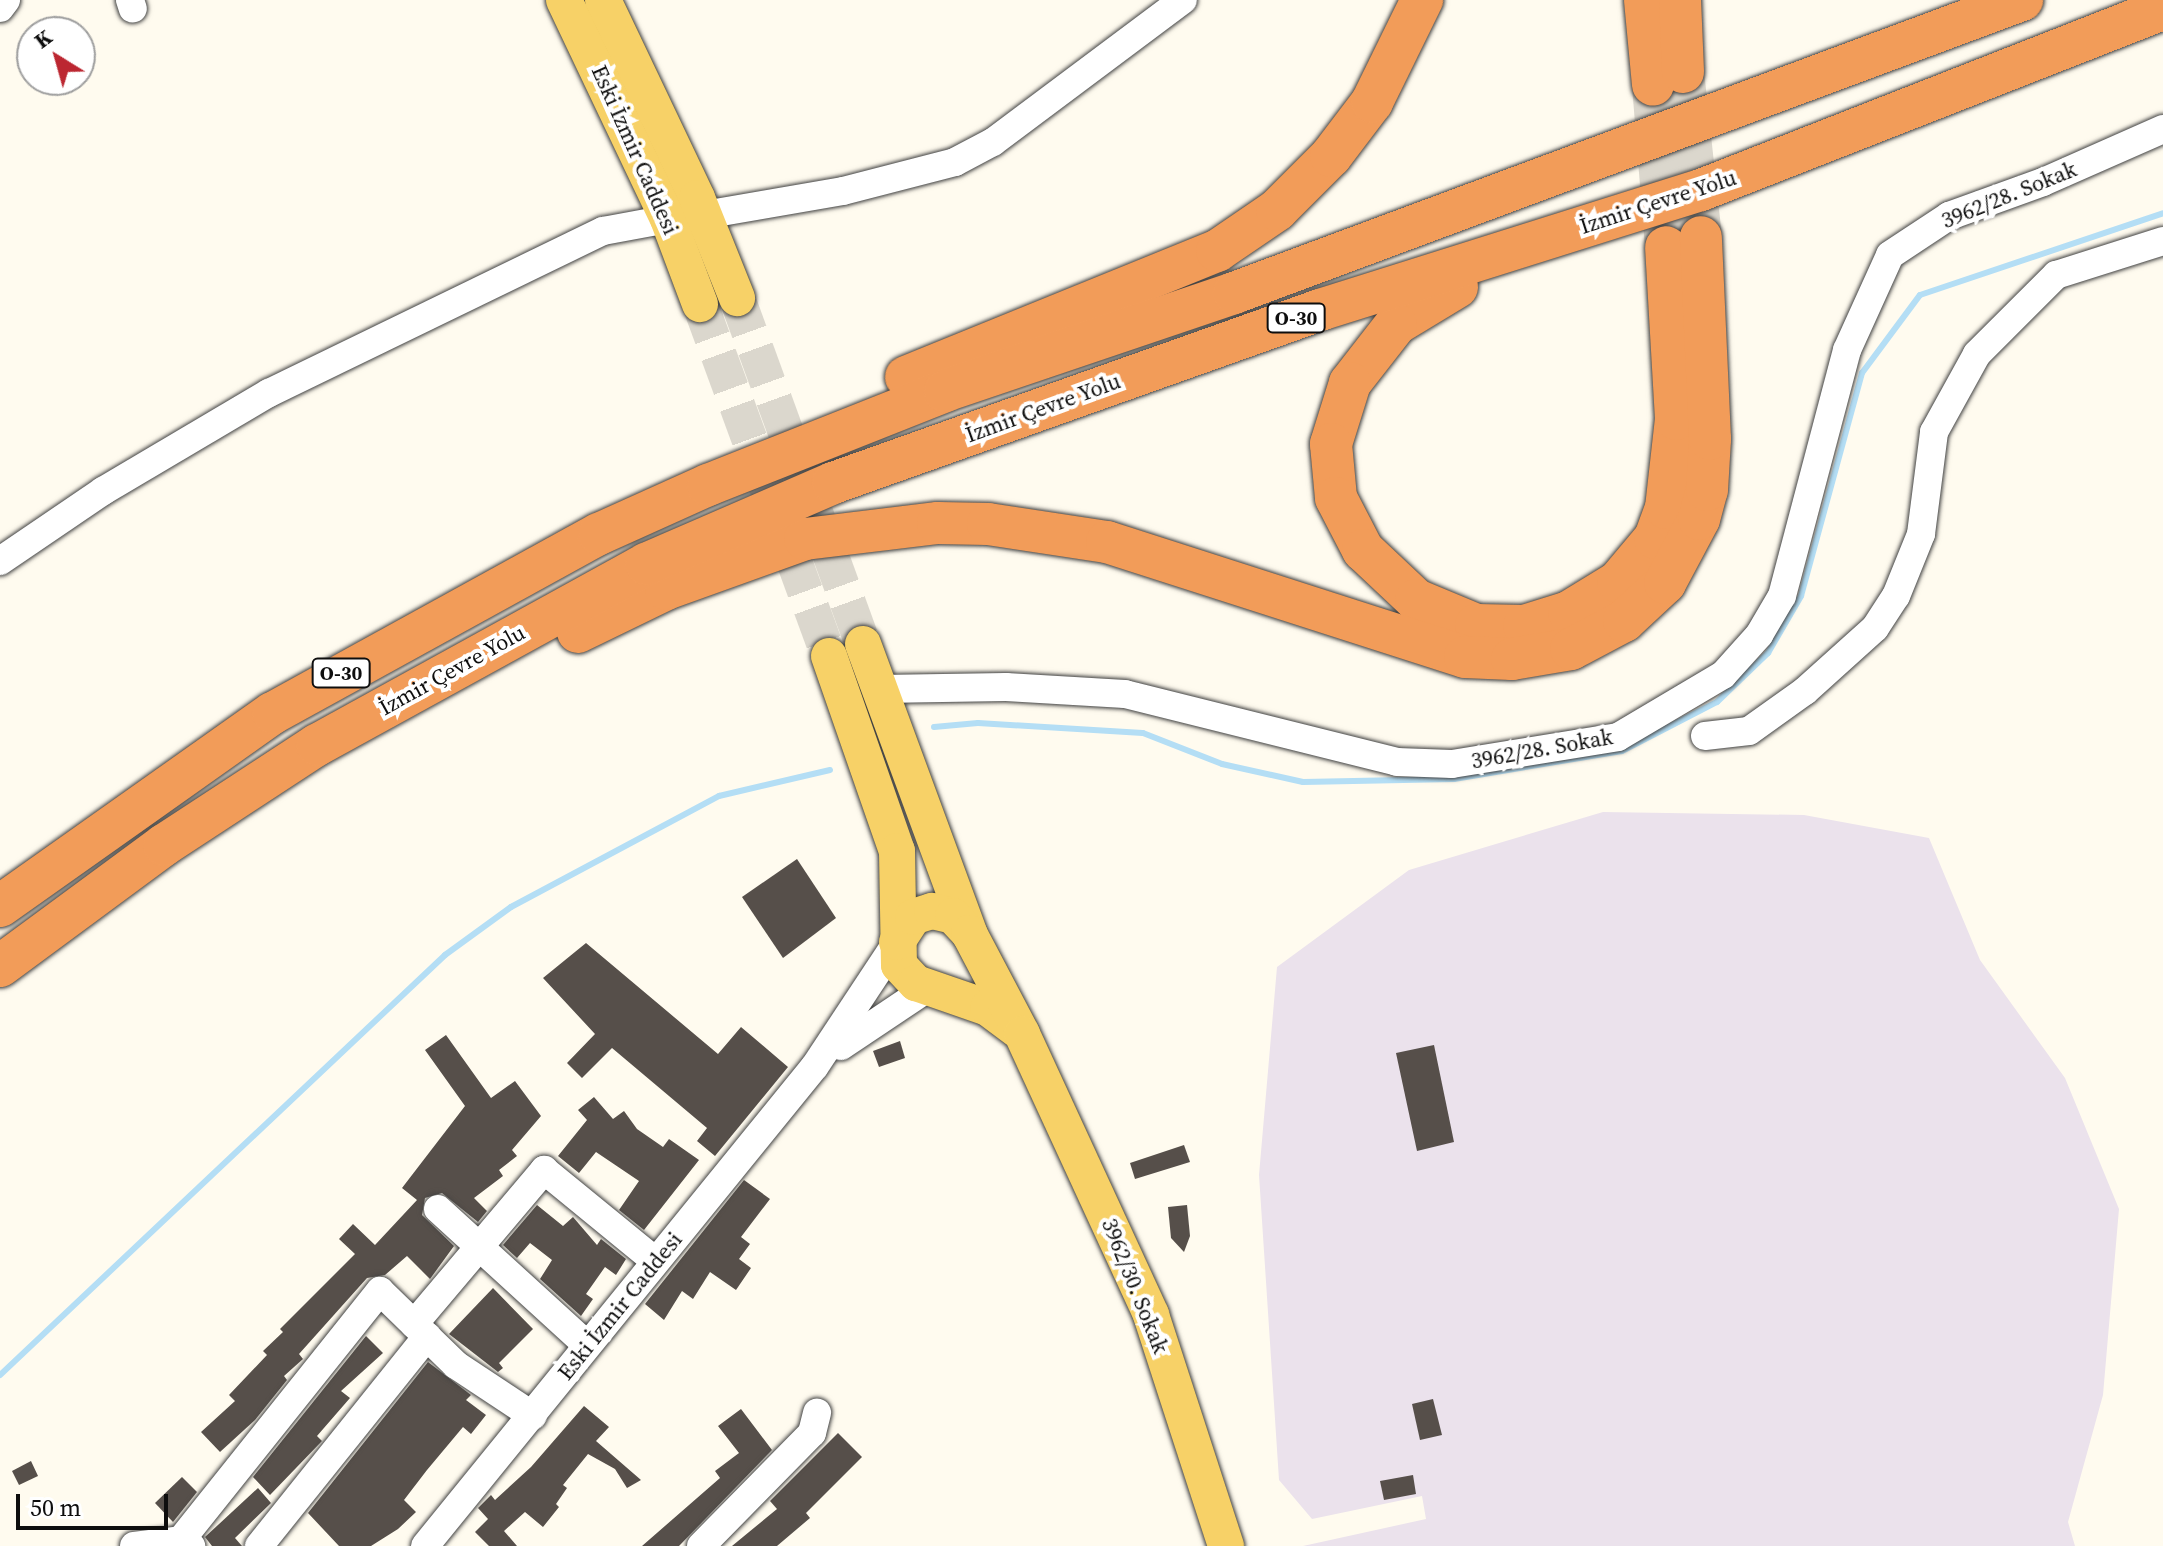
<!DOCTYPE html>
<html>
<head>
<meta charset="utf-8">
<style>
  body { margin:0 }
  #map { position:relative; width:2163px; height:1546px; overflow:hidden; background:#fffbef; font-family:"Source Serif 4",serif }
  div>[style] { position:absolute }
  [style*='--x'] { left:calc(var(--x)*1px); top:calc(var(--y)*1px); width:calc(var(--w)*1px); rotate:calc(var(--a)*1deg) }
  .industrial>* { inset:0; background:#ebe2ec }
  .stream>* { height:6px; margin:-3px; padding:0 3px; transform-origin:3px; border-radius:3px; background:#b4def5 }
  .building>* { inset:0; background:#564f4a }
  .major-tunnel>* { height:36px; margin-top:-18px; transform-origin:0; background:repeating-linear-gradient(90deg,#dbd7cd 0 36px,transparent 0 54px) }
  .highway-tunnel>* { height:42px; margin-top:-21px; transform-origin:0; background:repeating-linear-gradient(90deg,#dbd7cd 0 42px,transparent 0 63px) }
  .roads { filter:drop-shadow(0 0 2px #414141) drop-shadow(0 0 2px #414141) }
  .minor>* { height:28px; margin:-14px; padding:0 14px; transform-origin:14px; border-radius:14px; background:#fff }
  .major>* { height:36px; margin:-18px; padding:0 18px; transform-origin:18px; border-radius:18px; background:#f7d167 }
  .highway>* { height:42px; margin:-21px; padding:0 21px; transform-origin:21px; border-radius:21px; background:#f29c59 }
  span { translate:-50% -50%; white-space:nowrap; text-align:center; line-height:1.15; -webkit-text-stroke:8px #fff; paint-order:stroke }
  .shield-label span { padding:2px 6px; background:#fff; border:2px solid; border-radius:6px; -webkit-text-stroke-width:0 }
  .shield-label { font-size:20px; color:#0e0e0e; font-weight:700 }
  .street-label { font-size:22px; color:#0e0e0e }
  .north { position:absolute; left:16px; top:16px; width:80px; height:80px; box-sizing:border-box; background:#fff; border:2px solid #9f9f9f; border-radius:50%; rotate:323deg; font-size:22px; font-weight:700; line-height:32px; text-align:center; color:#0e0e0e }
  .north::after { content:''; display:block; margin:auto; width:28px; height:36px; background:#bc2731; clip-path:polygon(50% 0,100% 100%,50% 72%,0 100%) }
  .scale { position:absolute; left:16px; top:1494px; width:152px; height:36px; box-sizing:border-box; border:4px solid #0e0e0e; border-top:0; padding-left:10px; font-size:24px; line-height:28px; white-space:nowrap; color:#0e0e0e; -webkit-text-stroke:6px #fff; paint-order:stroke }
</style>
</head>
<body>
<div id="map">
  <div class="industrial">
    <i style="clip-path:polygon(1603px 812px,1804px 815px,1929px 838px,1980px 960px,2065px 1078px,2119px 1209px,2103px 1395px,2068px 1522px,2075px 1546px,1303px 1546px,1426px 1519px,1422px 1496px,1312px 1519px,1279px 1480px,1259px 1175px,1277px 967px,1409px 870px)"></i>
  </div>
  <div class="stream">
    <i style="--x:934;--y:727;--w:44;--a:-5.2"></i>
    <i style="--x:978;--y:723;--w:165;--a:3.5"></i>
    <i style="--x:1143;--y:733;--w:85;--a:21.4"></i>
    <i style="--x:1222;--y:764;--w:83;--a:12.5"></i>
    <i style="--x:1303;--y:782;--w:151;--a:-1.1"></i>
    <i style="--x:1454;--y:779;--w:170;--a:-9.5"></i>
    <i style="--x:1622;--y:751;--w:107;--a:-27.3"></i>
    <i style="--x:1717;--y:702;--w:71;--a:-43.9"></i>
    <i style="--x:1768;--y:653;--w:66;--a:-59.9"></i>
    <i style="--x:1801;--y:596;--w:231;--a:-74.7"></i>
    <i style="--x:1862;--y:373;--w:97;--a:-53.4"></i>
    <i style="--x:1920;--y:295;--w:256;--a:-18.6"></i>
    <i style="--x:0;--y:1375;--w:612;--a:-43.34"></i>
    <i style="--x:445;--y:955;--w:82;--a:-36"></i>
    <i style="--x:511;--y:907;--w:236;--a:-28.1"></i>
    <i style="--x:719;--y:796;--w:114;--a:-13.2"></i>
  </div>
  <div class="building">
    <i style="clip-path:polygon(797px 859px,836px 918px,783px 958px,742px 897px)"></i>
    <i style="clip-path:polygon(586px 943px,718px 1054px,741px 1027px,788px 1067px,715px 1156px,697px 1141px,707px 1128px,612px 1048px,582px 1078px,567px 1063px,595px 1034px,543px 978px)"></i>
    <i style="clip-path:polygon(446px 1035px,491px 1098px,515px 1081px,541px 1116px,512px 1150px,517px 1156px,499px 1170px,503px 1176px,474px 1198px,487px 1211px,478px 1222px,442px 1193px,425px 1198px,422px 1215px,454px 1246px,430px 1279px,407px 1256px,385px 1275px,367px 1278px,299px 1354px,303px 1359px,284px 1376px,287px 1380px,255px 1420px,220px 1452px,201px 1432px,235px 1401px,229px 1395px,267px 1355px,263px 1351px,283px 1332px,280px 1329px,355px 1254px,339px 1239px,353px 1224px,375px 1245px,417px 1200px,402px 1188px,465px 1106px,425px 1050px)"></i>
    <i style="clip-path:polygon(900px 1041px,905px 1058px,879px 1067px,873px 1051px)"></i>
    <i style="clip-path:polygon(1434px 1045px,1454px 1142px,1417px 1151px,1396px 1053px)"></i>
    <i style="clip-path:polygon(594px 1097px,613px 1119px,624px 1111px,637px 1129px,663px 1147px,669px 1139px,699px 1160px,644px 1230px,619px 1210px,639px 1181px,596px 1152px,579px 1173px,558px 1156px,587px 1120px,578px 1110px)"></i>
    <i style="clip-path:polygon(1184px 1145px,1190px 1162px,1135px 1179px,1130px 1163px)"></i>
    <i style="clip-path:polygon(744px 1180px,770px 1199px,741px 1237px,750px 1244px,739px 1259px,751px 1268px,736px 1290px,710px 1272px,693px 1299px,682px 1291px,664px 1320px,645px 1304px)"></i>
    <i style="clip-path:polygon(537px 1205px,563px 1226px,573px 1217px,597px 1245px,601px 1239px,626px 1259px,616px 1275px,605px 1267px,586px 1294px,593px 1299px,581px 1316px,540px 1279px,552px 1260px,530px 1243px,517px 1258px,503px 1245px)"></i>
    <i style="clip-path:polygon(1187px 1205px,1190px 1236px,1184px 1252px,1171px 1238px,1168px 1207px)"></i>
    <i style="clip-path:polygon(493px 1288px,533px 1329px,499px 1363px,503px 1368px,498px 1372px,449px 1334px)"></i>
    <i style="clip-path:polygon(366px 1336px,383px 1353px,341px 1391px,350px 1398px,317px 1436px,322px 1441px,270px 1495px,253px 1477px)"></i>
    <i style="clip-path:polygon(428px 1362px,471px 1395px,466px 1400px,486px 1415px,471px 1434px,463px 1427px,427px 1470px,404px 1500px,416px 1512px,398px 1529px,371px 1546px,339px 1546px,308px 1513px)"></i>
    <i style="clip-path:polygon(1433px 1399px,1442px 1435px,1420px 1440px,1412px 1404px)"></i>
    <i style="clip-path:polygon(584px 1406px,609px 1427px,596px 1441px,641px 1480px,627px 1488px,615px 1469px,588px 1454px,563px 1485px,567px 1488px,556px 1504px,559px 1507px,543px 1527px,525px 1512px,504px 1531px,517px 1546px,489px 1546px,475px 1532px,488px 1519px,478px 1508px,491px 1495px,495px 1500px,531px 1467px)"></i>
    <i style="clip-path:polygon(741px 1409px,772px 1450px,679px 1546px,642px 1546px,720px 1478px,715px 1471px,739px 1453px,718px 1426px)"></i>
    <i style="clip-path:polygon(838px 1433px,862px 1457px,806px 1513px,810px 1518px,777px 1546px,732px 1546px,777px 1509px,770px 1501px)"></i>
    <i style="clip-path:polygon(31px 1461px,38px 1476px,19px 1485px,12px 1471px)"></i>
    <i style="clip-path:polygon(1413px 1475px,1416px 1494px,1384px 1500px,1380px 1481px)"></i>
    <i style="clip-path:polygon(182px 1477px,197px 1492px,173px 1522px,155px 1503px)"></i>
    <i style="clip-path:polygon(258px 1488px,271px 1503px,235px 1538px,242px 1546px,212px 1546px,205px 1537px)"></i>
  </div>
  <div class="major-tunnel">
    <i style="--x:737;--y:298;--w:368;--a:70"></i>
    <i style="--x:700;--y:304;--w:375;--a:69.9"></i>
  </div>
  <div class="highway-tunnel">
    <i style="--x:1683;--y:72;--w:166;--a:83.8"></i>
    <i style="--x:1653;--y:85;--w:163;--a:85.4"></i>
  </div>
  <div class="roads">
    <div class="minor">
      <i style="--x:130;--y:0;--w:9;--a:72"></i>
      <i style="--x:0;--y:8;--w:10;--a:-53"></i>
      <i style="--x:704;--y:215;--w:141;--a:-9.8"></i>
      <i style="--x:843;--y:191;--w:116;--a:-14.5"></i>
      <i style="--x:955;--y:162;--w:43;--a:-27.8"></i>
      <i style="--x:993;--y:142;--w:237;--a:-36.8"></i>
      <i style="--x:0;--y:561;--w:125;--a:-34.2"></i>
      <i style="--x:103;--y:491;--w:193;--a:-30.6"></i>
      <i style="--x:269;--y:393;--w:371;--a:-25.9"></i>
      <i style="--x:603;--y:231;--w:66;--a:-10.5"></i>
      <i style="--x:880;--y:689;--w:126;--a:-0.9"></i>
      <i style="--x:1006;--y:687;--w:119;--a:3.4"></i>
      <i style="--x:1125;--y:694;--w:280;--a:14"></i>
      <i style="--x:1397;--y:762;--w:55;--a:2.1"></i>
      <i style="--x:1452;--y:764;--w:168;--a:-9.2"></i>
      <i style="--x:1618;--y:737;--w:122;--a:-30.6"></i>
      <i style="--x:1723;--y:675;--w:54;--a:-48"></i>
      <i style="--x:1759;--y:635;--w:45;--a:-59.5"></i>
      <i style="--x:1782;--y:596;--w:254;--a:-75.2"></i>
      <i style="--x:1847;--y:350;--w:104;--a:-65.6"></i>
      <i style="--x:1890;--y:255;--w:71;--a:-33.5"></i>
      <i style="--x:1949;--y:216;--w:100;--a:-19.9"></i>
      <i style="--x:2043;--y:182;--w:131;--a:-23.8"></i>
      <i style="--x:1705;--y:736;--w:44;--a:-6.5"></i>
      <i style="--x:1749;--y:731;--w:69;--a:-35.5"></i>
      <i style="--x:1805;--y:691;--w:94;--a:-42"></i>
      <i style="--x:1875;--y:628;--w:38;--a:-57"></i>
      <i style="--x:1896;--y:596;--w:67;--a:-68"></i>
      <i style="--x:1921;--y:534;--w:103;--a:-82.7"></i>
      <i style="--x:1934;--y:432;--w:89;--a:-61.1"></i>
      <i style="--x:1977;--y:354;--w:112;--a:-45"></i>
      <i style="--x:2056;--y:275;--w:112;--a:-17.6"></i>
      <i style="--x:841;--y:1046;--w:106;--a:-33.8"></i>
      <i style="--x:438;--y:1209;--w:200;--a:42.4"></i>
      <i style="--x:414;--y:1324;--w:202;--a:-49.8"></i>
      <i style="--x:544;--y:1170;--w:144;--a:39.3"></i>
      <i style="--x:181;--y:1540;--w:319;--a:-51.4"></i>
      <i style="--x:380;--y:1291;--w:106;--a:44.2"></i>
      <i style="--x:456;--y:1365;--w:92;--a:33.5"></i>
      <i style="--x:134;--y:1546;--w:47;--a:-7.3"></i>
      <i style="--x:181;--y:1540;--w:12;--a:31"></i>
      <i style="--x:259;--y:1546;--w:269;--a:-51.3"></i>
      <i style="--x:425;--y:1546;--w:618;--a:-50.91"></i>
      <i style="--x:815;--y:1066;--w:149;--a:-56.5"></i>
      <i style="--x:701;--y:1546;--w:158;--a:-45.5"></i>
      <i style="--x:812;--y:1433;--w:21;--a:-76"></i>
    </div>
    <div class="major">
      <i style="--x:564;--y:0;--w:242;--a:64.6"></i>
      <i style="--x:668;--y:219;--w:91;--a:69.4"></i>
      <i style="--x:603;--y:0;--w:219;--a:64.6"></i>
      <i style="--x:697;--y:198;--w:108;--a:68.2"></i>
      <i style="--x:863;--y:644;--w:310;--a:69.8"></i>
      <i style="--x:829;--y:656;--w:207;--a:70.8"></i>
      <i style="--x:897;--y:851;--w:114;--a:89"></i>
      <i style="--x:899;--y:965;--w:25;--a:47"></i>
      <i style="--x:916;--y:983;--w:76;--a:19.1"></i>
      <i style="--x:988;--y:1008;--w:36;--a:37"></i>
      <i style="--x:897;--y:942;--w:30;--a:-57"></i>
      <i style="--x:913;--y:917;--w:20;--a:-18"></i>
      <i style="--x:932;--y:911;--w:22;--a:13"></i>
      <i style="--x:953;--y:916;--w:23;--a:47"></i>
      <i style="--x:969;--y:933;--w:114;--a:62.3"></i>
      <i style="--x:1022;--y:1034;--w:309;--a:65.3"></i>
      <i style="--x:1151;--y:1315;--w:243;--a:72"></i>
    </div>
    <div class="highway">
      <i style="--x:1645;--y:0;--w:85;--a:84.6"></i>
      <i style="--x:1680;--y:0;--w:72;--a:87.6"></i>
      <i style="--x:1457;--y:287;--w:71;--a:148.8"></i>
      <i style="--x:1396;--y:324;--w:75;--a:127.9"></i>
      <i style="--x:1350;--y:383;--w:64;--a:107.3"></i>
      <i style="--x:1331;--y:444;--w:54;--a:84.7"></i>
      <i style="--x:1336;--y:498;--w:59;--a:62.6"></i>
      <i style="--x:1363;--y:550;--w:73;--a:43.3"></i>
      <i style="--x:1416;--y:600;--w:65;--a:22.6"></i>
      <i style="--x:1476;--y:625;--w:48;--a:1.2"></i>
      <i style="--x:1524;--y:626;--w:47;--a:-17.3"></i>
      <i style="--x:1569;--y:612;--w:57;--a:-31.5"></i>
      <i style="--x:1618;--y:582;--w:57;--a:-49.9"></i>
      <i style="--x:1655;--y:538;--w:32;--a:-70"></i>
      <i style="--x:1666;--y:508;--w:90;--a:-83.6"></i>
      <i style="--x:1676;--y:419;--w:172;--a:-93.3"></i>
      <i style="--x:906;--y:377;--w:336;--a:-22.1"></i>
      <i style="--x:1217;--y:251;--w:73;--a:-34.3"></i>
      <i style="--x:1277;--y:210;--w:76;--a:-45"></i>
      <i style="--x:1331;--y:156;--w:68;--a:-52.8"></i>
      <i style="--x:1372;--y:102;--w:114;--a:-63.9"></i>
      <i style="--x:578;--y:632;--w:98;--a:-26"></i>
      <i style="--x:666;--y:589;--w:148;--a:-19.8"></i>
      <i style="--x:805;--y:539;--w:134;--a:-6.9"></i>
      <i style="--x:938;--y:523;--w:50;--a:1.1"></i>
      <i style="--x:988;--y:524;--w:120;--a:8.6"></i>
      <i style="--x:1107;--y:542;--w:376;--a:17.8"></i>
      <i style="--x:1465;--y:657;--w:47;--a:2.4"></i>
      <i style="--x:1512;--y:659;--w:60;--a:-9.6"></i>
      <i style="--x:1571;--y:649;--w:60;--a:-27.8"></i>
      <i style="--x:1624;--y:621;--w:56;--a:-42.8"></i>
      <i style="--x:1665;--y:583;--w:72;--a:-62"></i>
      <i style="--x:1699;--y:519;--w:30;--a:-75"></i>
      <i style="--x:1707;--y:490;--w:51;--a:-86.6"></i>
      <i style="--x:1710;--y:439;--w:202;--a:-92.6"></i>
      <i style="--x:0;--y:906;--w:334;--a:-35.3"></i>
      <i style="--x:273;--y:713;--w:372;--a:-28.8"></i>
      <i style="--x:599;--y:534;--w:120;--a:-24.2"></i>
      <i style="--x:708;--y:485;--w:255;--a:-21.6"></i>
      <i style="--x:945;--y:391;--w:305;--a:-18.7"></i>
      <i style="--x:1234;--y:293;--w:841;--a:-20.4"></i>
      <i style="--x:0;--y:966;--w:204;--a:-36.4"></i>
      <i style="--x:164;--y:845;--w:183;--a:-33.2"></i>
      <i style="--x:317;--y:745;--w:376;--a:-28.8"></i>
      <i style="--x:646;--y:564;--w:204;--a:-23.4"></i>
      <i style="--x:833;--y:483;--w:517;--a:-19.56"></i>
      <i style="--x:1320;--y:310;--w:399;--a:-17.5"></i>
      <i style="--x:1701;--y:190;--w:496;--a:-21.4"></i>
    </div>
  </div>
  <div class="shield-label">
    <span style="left:1296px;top:318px">O-30</span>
    <span style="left:341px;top:673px">O-30</span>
  </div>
  <div class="street-label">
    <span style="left:635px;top:150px;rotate:66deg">Eski İzmir Caddesi</span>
    <span style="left:2009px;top:195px;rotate:-22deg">3962/28. Sokak</span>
    <span style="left:1658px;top:202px;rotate:-18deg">İzmir Çevre Yolu</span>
    <span style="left:1043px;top:408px;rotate:-20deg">İzmir Çevre Yolu</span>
    <span style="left:452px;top:670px;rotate:-29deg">İzmir Çevre Yolu</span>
    <span style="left:1542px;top:749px;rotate:-10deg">3962/28. Sokak</span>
    <span style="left:1135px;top:1286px;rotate:68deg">3962/30. Sokak</span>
    <span style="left:620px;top:1306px;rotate:-51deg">Eski İzmir Caddesi</span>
  </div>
  <div class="north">K</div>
  <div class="scale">50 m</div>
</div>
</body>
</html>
